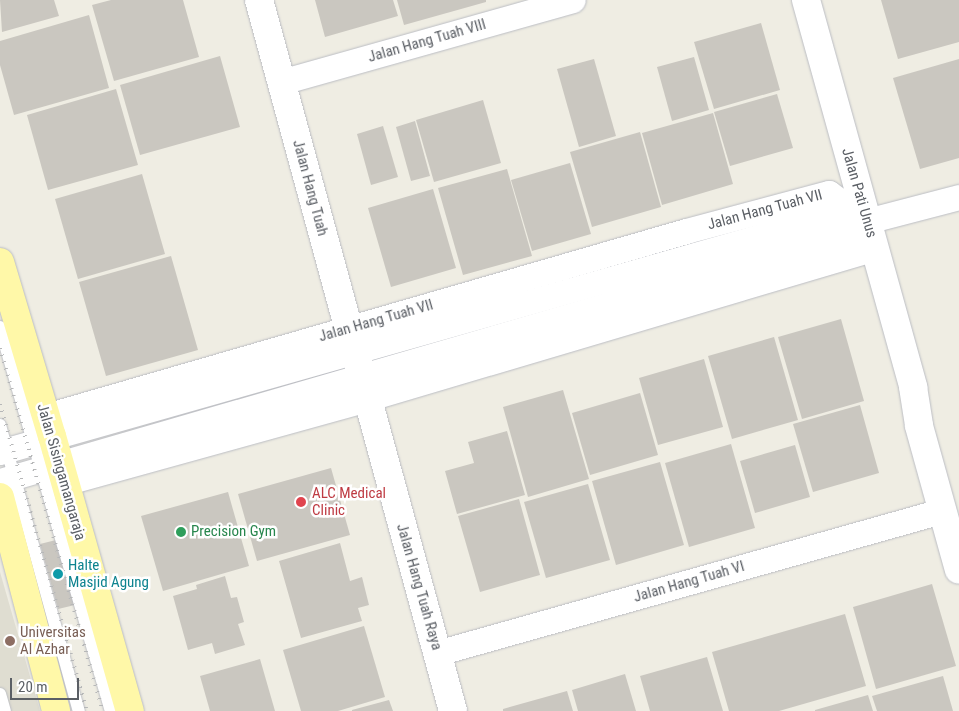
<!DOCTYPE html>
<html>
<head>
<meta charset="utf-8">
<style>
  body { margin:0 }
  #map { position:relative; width:959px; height:711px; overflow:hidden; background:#efede3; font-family:"Roboto Condensed",sans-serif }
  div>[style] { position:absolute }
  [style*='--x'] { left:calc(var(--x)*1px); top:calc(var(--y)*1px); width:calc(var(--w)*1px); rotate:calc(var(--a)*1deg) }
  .education>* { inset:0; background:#dfddd1 }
  .building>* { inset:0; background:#cac7c0 }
  .roads { filter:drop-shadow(0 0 1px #bbbdc3) drop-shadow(0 0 1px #bbbdc3) }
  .service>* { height:12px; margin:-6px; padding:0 6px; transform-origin:6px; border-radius:6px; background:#fff }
  .minor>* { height:25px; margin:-12.5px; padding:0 12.5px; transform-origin:12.5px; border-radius:12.5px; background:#fff }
  .tertiary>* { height:28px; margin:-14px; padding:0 14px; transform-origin:14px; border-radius:14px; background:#fff }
  .primary>* { height:28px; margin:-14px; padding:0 14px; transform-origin:14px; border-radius:14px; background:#fff8a8 }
  .rail>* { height:4px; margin-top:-2px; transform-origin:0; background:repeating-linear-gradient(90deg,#b6b7b8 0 1px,transparent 0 7px) }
  .dots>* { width:14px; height:14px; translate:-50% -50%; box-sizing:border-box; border:2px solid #fff; border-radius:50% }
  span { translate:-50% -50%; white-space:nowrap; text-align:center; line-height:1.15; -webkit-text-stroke:5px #fff; paint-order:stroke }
  .street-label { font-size:15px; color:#5b5f65 }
  .health-label { font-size:15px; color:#be3a42 }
  .left { translate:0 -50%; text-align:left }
  .leisure-label { font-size:15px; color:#27864d }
  .culture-label { font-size:15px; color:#0d838f }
  .education-label { font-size:15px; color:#785e54 }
  .scale { position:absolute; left:10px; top:678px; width:69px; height:22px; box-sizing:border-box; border:2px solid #5b5f65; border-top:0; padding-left:6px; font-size:15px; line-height:18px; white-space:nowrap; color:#5b5f65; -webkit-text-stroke:4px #fff; paint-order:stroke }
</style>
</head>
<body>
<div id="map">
  <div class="education">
    <i style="clip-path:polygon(0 572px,40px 711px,0 711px)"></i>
  </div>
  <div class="building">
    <i style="clip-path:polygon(0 0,54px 0,59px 16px,2px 32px)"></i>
    <i style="clip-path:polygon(111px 0,183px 0,199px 57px,114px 81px,92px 5px)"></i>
    <i style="clip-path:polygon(315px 0,393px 0,398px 16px,325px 37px)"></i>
    <i style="clip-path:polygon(397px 0,486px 0,486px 2px,404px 25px)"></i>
    <i style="clip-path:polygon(881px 0,959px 0,959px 42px,898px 59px)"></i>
    <i style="clip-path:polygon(89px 15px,109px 88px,14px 115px,0 65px,0 41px)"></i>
    <i style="clip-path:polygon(761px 23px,780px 90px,714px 109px,694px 42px)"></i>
    <i style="clip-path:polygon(220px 56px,240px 127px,140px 155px,120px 85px)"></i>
    <i style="clip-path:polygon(694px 57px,709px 110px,672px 121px,657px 67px)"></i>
    <i style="clip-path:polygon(594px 59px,616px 136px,579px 147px,557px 69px)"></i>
    <i style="clip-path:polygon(959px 59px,959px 158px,920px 169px,893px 78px)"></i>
    <i style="clip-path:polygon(116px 89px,138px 165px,48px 190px,27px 115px)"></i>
    <i style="clip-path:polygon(777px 94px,793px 148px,730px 166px,714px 112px)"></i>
    <i style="clip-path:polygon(483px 100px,501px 163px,434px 182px,416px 120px)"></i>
    <i style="clip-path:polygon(713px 113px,733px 184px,662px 205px,642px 133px)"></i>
    <i style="clip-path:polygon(415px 121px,430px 176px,411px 181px,396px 127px)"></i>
    <i style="clip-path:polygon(383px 126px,398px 177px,371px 185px,357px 134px)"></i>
    <i style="clip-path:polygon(640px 132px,661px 207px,592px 227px,570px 152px)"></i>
    <i style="clip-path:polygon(570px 163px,591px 234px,532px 251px,511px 180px)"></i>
    <i style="clip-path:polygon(507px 169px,532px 256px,463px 275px,438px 188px)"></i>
    <i style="clip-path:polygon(142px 174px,165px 254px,78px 279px,55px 199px)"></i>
    <i style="clip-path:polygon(433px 189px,456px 268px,391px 287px,368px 208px)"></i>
    <i style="clip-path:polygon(171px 256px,198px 350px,106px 376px,79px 282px)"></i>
    <i style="clip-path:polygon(841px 319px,864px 401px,802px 419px,778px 337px)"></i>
    <i style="clip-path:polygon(774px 337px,798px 420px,732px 439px,708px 356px)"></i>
    <i style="clip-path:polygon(704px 359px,723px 427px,658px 445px,639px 378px)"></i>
    <i style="clip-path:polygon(563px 390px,589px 479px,528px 497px,503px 407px)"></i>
    <i style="clip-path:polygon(640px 393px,658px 455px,590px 475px,572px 413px)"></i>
    <i style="clip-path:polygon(860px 405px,879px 473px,813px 492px,793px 424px)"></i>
    <i style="clip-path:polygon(507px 431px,525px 495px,457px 514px,445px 471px,474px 463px,468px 442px)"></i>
    <i style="clip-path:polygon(731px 444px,755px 528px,689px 547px,665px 463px)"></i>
    <i style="clip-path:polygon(795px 445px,810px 497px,755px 513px,740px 461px)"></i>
    <i style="clip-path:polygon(660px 462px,684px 545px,616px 565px,592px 481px)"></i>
    <i style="clip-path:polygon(331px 468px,350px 535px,257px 561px,238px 494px)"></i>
    <i style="clip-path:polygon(588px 484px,610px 560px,546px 578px,524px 502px)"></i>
    <i style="clip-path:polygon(228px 492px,249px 566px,163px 591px,141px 516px)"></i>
    <i style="clip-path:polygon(519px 499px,540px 575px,480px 592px,458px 516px)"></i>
    <i style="clip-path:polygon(56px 540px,75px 605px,58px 609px,40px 544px)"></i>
    <i style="clip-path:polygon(340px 543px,350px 581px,362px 577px,369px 605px,358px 608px,362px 621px,301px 638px,279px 561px)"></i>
    <i style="clip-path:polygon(225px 576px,231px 598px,237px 597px,244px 622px,238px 624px,245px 645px,215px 654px,212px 643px,188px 650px,173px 596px,197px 589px,196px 585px)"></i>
    <i style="clip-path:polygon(932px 584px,956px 666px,876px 689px,853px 607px)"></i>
    <i style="clip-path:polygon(845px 614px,866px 686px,779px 711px,729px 711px,712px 652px)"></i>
    <i style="clip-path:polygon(364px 626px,385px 697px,338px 711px,301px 711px,283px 650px)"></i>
    <i style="clip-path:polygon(707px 657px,723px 711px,650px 711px,640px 676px)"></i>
    <i style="clip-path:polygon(260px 659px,275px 711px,210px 711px,200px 676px)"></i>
    <i style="clip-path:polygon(625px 674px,636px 711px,578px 711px,572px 690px)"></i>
    <i style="clip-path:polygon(943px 676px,953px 711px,877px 711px,872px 696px)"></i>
    <i style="clip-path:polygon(567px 691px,573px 711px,503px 711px,503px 709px)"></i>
    <i style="clip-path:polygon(868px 695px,873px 711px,815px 711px,815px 710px)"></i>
    <i style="clip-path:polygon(389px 700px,393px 711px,352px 711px,352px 710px)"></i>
  </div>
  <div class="roads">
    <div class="service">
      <i style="--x:0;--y:327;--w:400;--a:73.9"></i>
      <i style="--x:0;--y:425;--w:297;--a:74.6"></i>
      <i style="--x:0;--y:694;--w:18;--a:74"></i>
    </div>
    <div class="minor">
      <i style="--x:281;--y:82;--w:303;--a:-15.7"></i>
      <i style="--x:37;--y:435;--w:21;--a:-65"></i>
      <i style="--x:46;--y:416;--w:666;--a:-16.12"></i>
      <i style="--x:686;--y:231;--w:148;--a:-14.9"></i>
      <i style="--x:829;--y:193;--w:47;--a:36.4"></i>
      <i style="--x:0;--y:452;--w:858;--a:-15.84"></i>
      <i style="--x:825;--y:218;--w:42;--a:4.1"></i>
      <i style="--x:867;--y:221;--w:95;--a:-14.6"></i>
      <i style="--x:48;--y:474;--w:18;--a:29"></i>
      <i style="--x:64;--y:483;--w:313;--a:-15.5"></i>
      <i style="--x:366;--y:399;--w:531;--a:-16.52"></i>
      <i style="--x:0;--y:481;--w:905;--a:-16.17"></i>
      <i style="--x:437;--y:653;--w:524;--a:-15.73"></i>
    </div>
    <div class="tertiary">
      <i style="--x:259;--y:0;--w:737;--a:74.74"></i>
      <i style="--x:806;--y:0;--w:402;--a:74.5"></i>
      <i style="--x:913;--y:387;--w:39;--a:81"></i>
      <i style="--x:919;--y:426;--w:149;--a:74.5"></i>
    </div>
    <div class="primary">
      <i style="--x:0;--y:262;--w:182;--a:73.4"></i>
      <i style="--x:52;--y:436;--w:286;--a:74.2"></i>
      <i style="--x:0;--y:497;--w:221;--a:75.3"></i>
    </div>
  </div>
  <div class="rail">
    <i style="--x:0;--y:348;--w:377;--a:74.2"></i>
    <i style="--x:0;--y:404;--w:319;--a:74.2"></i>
  </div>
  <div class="dots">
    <i style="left:301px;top:502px;background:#e0444e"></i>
    <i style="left:181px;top:532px;background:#2e9e5b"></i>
    <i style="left:58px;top:574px;background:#0f9aa8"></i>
    <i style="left:10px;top:641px;background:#8d6e63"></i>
  </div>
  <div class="street-label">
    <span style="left:427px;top:41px;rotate:-16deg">Jalan Hang Tuah VIII</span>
    <span style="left:310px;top:188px;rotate:75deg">Jalan Hang Tuah</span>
    <span style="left:859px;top:193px;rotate:74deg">Jalan Pati Unus</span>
    <span style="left:765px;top:210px;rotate:-15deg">Jalan Hang Tuah VII</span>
    <span style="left:376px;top:321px;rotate:-16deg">Jalan Hang Tuah VII</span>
    <span style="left:61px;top:472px;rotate:74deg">Jalan Sisingamangaraja</span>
    <span style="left:689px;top:582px;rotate:-16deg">Jalan Hang Tuah VI</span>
    <span style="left:419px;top:587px;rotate:74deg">Jalan Hang Tuah Raya</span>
  </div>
  <div class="health-label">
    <span class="left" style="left:312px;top:502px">ALC Medical<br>Clinic</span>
  </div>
  <div class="leisure-label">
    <span class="left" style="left:191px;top:532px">Precision Gym</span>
  </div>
  <div class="culture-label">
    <span class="left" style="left:68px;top:574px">Halte<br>Masjid Agung</span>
  </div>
  <div class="education-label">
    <span class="left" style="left:20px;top:641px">Universitas<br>Al Azhar</span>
  </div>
  <div class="scale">20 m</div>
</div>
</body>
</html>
